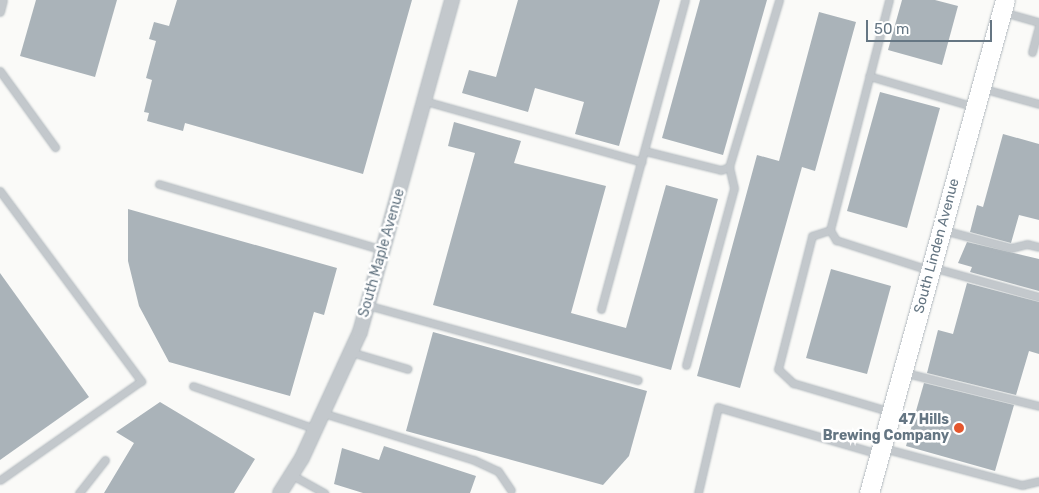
<!DOCTYPE html>
<html>
<head>
<meta charset="utf-8">
<style>
  body { margin:0 }
  #map { position:relative; width:1039px; height:493px; overflow:hidden; background:#fafaf8; font-family:Rubik,sans-serif }
  div>[style] { position:absolute }
  [style*='--x'] { left:calc(var(--x)*1px); top:calc(var(--y)*1px); width:calc(var(--w)*1px); rotate:calc(var(--a)*1deg) }
  .building>* { inset:0; background:#aab3b9 }
  .roads { filter:drop-shadow(0 0 1px #b3babf) drop-shadow(0 0 1px #b3babf) }
  .lane>* { height:7px; margin:-3.5px; padding:0 3.5px; transform-origin:3.5px; border-radius:3.5px; background:#c3c8cc }
  .street>* { height:14px; margin:-7px; padding:0 7px; transform-origin:7px; border-radius:7px; background:#c3c8cc }
  .secondary>* { height:19px; margin:-9.5px; padding:0 9.5px; transform-origin:9.5px; border-radius:9.5px; background:#fff }
  .dots>* { width:14px; height:14px; translate:-50% -50%; box-sizing:border-box; border:2px solid #fff; border-radius:50% }
  span { translate:-50% -50%; white-space:nowrap; text-align:center; line-height:1.15; -webkit-text-stroke:5px #fff; paint-order:stroke }
  .street-label { font-size:14px; color:#657683 }
  .poi-label { font-size:14px; color:#657683; font-weight:700 }
  .right { translate:-100% -50%; text-align:right }
  .scale { position:absolute; left:866px; top:20px; width:126px; height:22px; box-sizing:border-box; border:2px solid #657683; border-top:0; padding-left:6px; font-size:15px; line-height:18px; white-space:nowrap; color:#657683; -webkit-text-stroke:4px #fff; paint-order:stroke }
</style>
</head>
<body>
<div id="map">
  <div class="building">
    <i style="clip-path:polygon(36px 0,117px 0,95px 77px,20px 56px)"></i>
    <i style="clip-path:polygon(177px 0,412px 0,363px 174px,185px 123px,183px 131px,147px 121px,149px 113px,144px 112px,152px 80px,146px 78px,156px 41px,149px 39px,154px 22px,169px 26px)"></i>
    <i style="clip-path:polygon(518px 0,660px 0,619px 146px,575px 134px,584px 102px,535px 88px,528px 112px,462px 93px,469px 70px,496px 77px)"></i>
    <i style="clip-path:polygon(700px 0,767px 0,723px 155px,662px 138px)"></i>
    <i style="clip-path:polygon(902px 0,935px 0,958px 6px,942px 65px,888px 50px)"></i>
    <i style="clip-path:polygon(819px 12px,856px 22px,815px 171px,802px 167px,740px 388px,697px 376px,757px 155px,779px 161px)"></i>
    <i style="clip-path:polygon(880px 92px,940px 108px,907px 228px,847px 211px)"></i>
    <i style="clip-path:polygon(454px 122px,521px 141px,514px 163px,606px 186px,571px 313px,626px 328px,666px 185px,718px 199px,671px 370px,433px 305px,475px 153px,448px 146px)"></i>
    <i style="clip-path:polygon(1003px 134px,1039px 144px,1039px 220px,1019px 215px,1011px 243px,970px 232px,977px 205px,983px 207px)"></i>
    <i style="clip-path:polygon(128px 209px,337px 268px,324px 315px,314px 312px,290px 396px,169px 362px,139px 306px,128px 261px)"></i>
    <i style="clip-path:polygon(967px 242px,1039px 259px,1039px 291px,970px 272px,972px 267px,958px 263px)"></i>
    <i style="clip-path:polygon(831px 269px,891px 286px,867px 374px,806px 358px)"></i>
    <i style="clip-path:polygon(0 273px,89px 397px,0 460px)"></i>
    <i style="clip-path:polygon(967px 283px,1039px 302px,1039px 354px,1029px 351px,1016px 395px,927px 373px,938px 330px,953px 334px)"></i>
    <i style="clip-path:polygon(433px 332px,647px 391px,629px 456px,603px 485px,406px 431px)"></i>
    <i style="clip-path:polygon(924px 383px,1014px 405px,995px 471px,906px 446px)"></i>
    <i style="clip-path:polygon(160px 402px,255px 459px,234px 493px,104px 493px,134px 443px,116px 432px)"></i>
    <i style="clip-path:polygon(384px 446px,476px 476px,470px 493px,363px 493px,334px 484px,342px 448px,379px 460px)"></i>
  </div>
  <div class="roads">
    <div class="lane">
      <i style="--x:889;--y:0;--w:237;--a:104.4"></i>
      <i style="--x:830;--y:230;--w:12;--a:59"></i>
      <i style="--x:836;--y:240;--w:98;--a:17.9"></i>
      <i style="--x:0;--y:12;--w:12;--a:-76"></i>
      <i style="--x:1003;--y:12;--w:37;--a:16"></i>
      <i style="--x:1032;--y:52;--w:27;--a:-75"></i>
      <i style="--x:0;--y:71;--w:94;--a:54.1"></i>
      <i style="--x:869;--y:76;--w:110;--a:16.3"></i>
      <i style="--x:981;--y:88;--w:60;--a:15.4"></i>
      <i style="--x:425;--y:101;--w:225;--a:15.7"></i>
      <i style="--x:645;--y:151;--w:78;--a:14"></i>
      <i style="--x:721;--y:170;--w:9;--a:-21"></i>
      <i style="--x:729;--y:167;--w:174;--a:-73.3"></i>
      <i style="--x:159;--y:184;--w:234;--a:16.4"></i>
      <i style="--x:0;--y:191;--w:237;--a:53.4"></i>
      <i style="--x:141;--y:381;--w:172;--a:144.9"></i>
      <i style="--x:830;--y:230;--w:19;--a:162"></i>
      <i style="--x:812;--y:236;--w:137;--a:104.3"></i>
      <i style="--x:778;--y:369;--w:21;--a:43"></i>
      <i style="--x:793;--y:383;--w:102;--a:16.5"></i>
      <i style="--x:943;--y:230;--w:70;--a:14.8"></i>
      <i style="--x:1011;--y:248;--w:16;--a:-14"></i>
      <i style="--x:1027;--y:244;--w:12;--a:14"></i>
      <i style="--x:931;--y:267;--w:112;--a:15.5"></i>
      <i style="--x:367;--y:305;--w:281;--a:15.5"></i>
      <i style="--x:601;--y:309;--w:320;--a:-74.8"></i>
      <i style="--x:351;--y:352;--w:59;--a:16.6"></i>
      <i style="--x:686;--y:365;--w:183;--a:-74.8"></i>
      <i style="--x:734;--y:188;--w:22;--a:-103"></i>
      <i style="--x:902;--y:372;--w:141;--a:13.9"></i>
      <i style="--x:193;--y:386;--w:130;--a:19.3"></i>
      <i style="--x:323;--y:413;--w:158;--a:17.3"></i>
      <i style="--x:474;--y:460;--w:26;--a:25"></i>
      <i style="--x:498;--y:471;--w:23;--a:56"></i>
      <i style="--x:883;--y:448;--w:144;--a:14.9"></i>
      <i style="--x:1022;--y:485;--w:17;--a:-13"></i>
      <i style="--x:292;--y:475;--w:37;--a:29"></i>
      <i style="--x:79;--y:493;--w:42;--a:-51.8"></i>
      <i style="--x:698;--y:493;--w:88;--a:-76.9"></i>
      <i style="--x:718;--y:407;--w:168;--a:16.3"></i>
    </div>
    <div class="street">
      <i style="--x:280;--y:493;--w:41;--a:-57.8"></i>
      <i style="--x:302;--y:458;--w:139;--a:-65.3"></i>
      <i style="--x:360;--y:332;--w:345;--a:-74.5"></i>
    </div>
    <div class="secondary">
      <i style="--x:869;--y:493;--w:511;--a:-74.58"></i>
    </div>
  </div>
  <div class="dots">
    <i style="left:959px;top:428px;background:#e4572e"></i>
  </div>
  <div class="street-label">
    <span style="left:937px;top:246px;rotate:-75deg">South Linden Avenue</span>
    <span style="left:382px;top:253px;rotate:-74deg">South Maple Avenue</span>
  </div>
  <div class="poi-label">
    <span class="right" style="left:949px;top:428px">47 Hills<br>Brewing Company</span>
  </div>
  <div class="scale">50 m</div>
</div>
</body>
</html>
